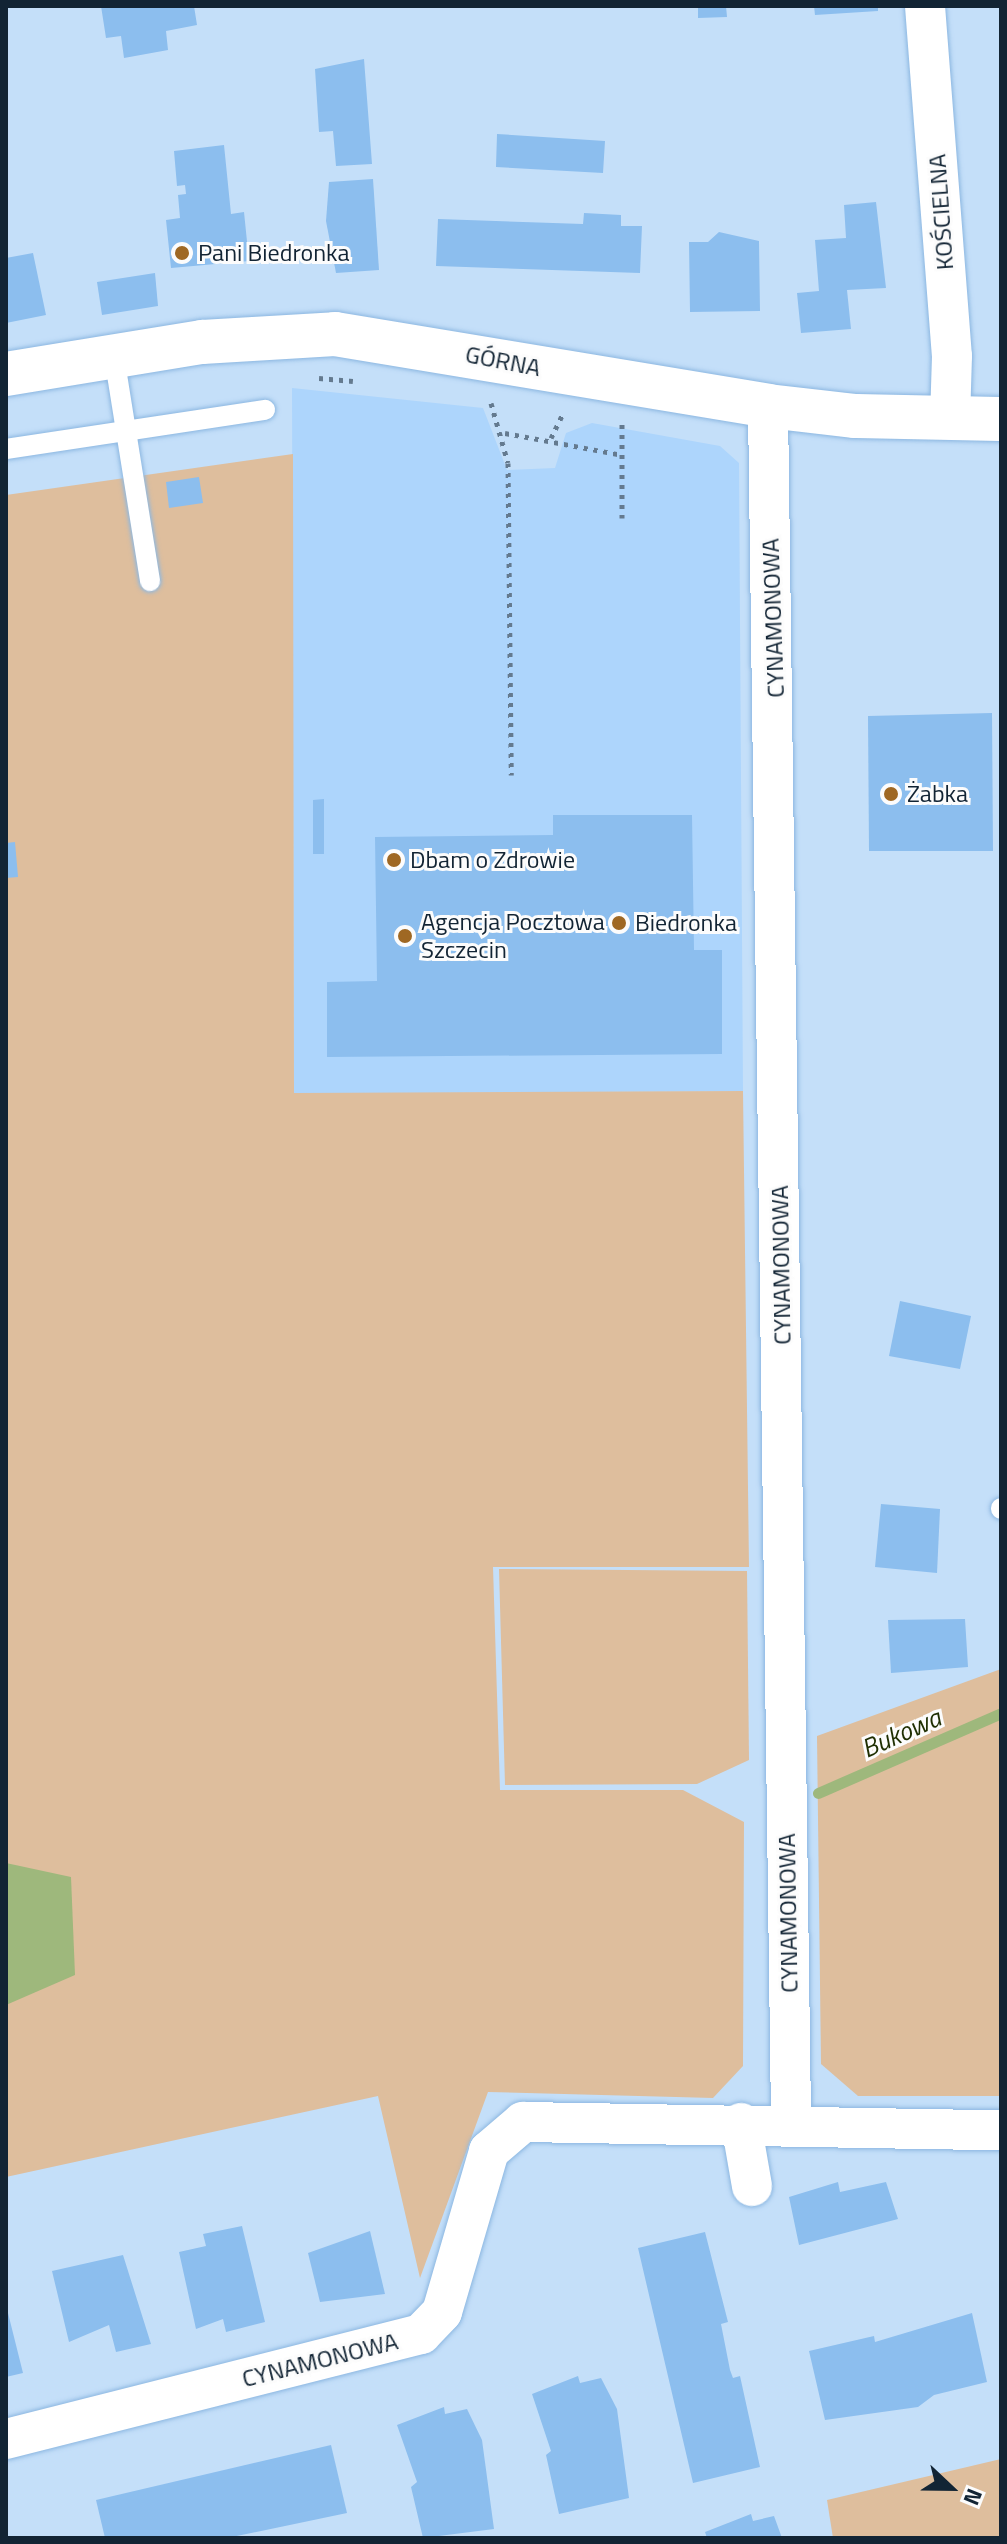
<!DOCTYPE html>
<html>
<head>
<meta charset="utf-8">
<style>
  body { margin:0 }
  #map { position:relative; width:1007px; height:2544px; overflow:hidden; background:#c4dff9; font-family:"Titillium Web",sans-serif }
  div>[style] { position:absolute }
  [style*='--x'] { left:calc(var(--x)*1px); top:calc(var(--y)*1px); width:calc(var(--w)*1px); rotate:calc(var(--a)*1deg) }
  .built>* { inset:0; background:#add5fc }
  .green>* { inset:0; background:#debe9d }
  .water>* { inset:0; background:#9eb87c }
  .stream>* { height:11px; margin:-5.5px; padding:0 5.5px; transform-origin:5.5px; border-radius:5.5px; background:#9eb87c }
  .building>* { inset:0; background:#8cbeee }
  .path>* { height:5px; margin-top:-2.5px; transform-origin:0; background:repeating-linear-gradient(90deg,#647a8f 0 4px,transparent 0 10px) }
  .roads { filter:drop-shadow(0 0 2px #8cb7e1) drop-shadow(0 0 2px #8cb7e1) }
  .service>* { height:20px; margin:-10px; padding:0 10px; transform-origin:10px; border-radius:10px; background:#fff }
  .minor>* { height:40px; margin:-20px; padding:0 20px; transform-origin:20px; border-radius:20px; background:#fff }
  .tertiary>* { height:44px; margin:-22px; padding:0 22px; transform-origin:22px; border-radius:22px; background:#fff }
  .dots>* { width:22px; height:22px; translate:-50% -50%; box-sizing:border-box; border:4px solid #fcfcfc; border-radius:50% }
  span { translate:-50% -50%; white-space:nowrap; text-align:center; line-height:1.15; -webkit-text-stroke:6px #fcfcfc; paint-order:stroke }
  .street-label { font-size:24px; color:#122434 }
  .poi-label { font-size:24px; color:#122434 }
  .left { translate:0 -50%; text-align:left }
  .water-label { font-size:26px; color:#1f2f02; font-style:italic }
  .frame { position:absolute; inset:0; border:8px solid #122434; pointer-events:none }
  .north { position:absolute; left:911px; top:2448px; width:80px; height:80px; -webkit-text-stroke:6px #fcfcfc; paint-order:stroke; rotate:112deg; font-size:22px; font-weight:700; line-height:32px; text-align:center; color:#122434 }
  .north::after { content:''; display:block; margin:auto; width:28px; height:36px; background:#122434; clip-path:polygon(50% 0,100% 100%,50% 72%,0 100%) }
</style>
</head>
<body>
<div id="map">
  <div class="built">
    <i style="clip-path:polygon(292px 388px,483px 408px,507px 470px,555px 468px,566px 433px,592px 423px,720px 446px,739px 463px,743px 1091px,294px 1094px)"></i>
  </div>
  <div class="green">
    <i style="clip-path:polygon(293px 454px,294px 1093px,743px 1091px,749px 1567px,493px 1567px,500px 1790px,683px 1790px,744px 1822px,743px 2066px,713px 2098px,488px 2092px,420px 2278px,378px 2096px,6px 2177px,6px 495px)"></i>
    <i style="clip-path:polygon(499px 1569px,747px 1571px,749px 1760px,697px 1784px,505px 1785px)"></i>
    <i style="clip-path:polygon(1001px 1669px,1001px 2096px,858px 2096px,821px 2064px,817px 1736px)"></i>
    <i style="clip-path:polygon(1001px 2459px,1001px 2538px,833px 2538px,827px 2500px)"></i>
  </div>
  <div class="water">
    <i style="clip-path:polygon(6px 1863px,71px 1877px,75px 1975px,6px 2005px)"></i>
  </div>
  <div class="stream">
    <i style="--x:818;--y:1793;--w:200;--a:-23.6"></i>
  </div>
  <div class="building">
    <i style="clip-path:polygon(101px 6px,194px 6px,197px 25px,166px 31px,168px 50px,124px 58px,121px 36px,106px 38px)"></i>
    <i style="clip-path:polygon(698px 6px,726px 6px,727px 17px,698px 18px)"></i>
    <i style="clip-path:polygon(814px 6px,878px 6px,878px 11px,815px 15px)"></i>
    <i style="clip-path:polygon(364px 59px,372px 164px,336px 166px,333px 131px,319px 132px,315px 69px)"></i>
    <i style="clip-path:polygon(497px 134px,605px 141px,603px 173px,496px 167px)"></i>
    <i style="clip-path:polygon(224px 145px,231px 214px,244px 212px,249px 261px,171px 268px,166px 220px,180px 218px,178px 195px,186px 194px,185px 185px,177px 186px,174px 151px)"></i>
    <i style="clip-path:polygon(373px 179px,379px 270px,336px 273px,326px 221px,329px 182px)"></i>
    <i style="clip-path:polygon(876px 202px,886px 288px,847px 290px,851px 329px,801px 333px,797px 293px,819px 291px,815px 240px,846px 238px,844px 205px)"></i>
    <i style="clip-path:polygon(584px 213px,621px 215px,621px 226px,642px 226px,640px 273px,436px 266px,438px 219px,583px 224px)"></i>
    <i style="clip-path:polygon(719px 232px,759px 241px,760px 311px,690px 312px,689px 242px,708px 242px)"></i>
    <i style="clip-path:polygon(33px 253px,46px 315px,6px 323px,6px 258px)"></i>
    <i style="clip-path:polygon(155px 273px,158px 306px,102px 315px,97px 282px)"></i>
    <i style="clip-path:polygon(199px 477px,203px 503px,169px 508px,166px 482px)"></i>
    <i style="clip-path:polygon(992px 713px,993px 851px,869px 851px,868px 716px)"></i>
    <i style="clip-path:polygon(324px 799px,324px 854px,313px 854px,313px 800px)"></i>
    <i style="clip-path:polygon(553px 815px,692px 815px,694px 950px,722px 950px,722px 1054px,327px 1057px,327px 982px,377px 981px,375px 837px,553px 835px)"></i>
    <i style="clip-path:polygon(15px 842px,18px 877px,6px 878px,6px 843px)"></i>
    <i style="clip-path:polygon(900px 1301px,971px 1316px,960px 1369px,889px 1356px)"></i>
    <i style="clip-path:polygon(881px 1504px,940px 1509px,937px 1573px,875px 1567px)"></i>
    <i style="clip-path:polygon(965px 1619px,968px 1667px,891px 1673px,888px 1620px)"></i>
    <i style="clip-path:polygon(838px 2182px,840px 2192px,886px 2182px,898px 2219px,799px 2245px,789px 2197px)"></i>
    <i style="clip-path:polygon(242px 2226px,265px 2322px,226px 2332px,223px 2319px,196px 2329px,179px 2252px,206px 2246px,203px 2234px)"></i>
    <i style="clip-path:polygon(370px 2231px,385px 2294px,320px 2302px,308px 2253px)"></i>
    <i style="clip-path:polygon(705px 2232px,728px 2322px,721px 2324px,730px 2370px,733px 2378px,740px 2376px,760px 2467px,693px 2483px,638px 2248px)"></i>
    <i style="clip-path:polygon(123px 2255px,151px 2344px,116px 2352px,109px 2325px,69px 2342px,52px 2271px)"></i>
    <i style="clip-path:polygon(6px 2305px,23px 2373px,6px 2377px)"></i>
    <i style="clip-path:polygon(972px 2313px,987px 2382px,934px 2395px,918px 2407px,825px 2420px,809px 2351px,874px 2336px,875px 2342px)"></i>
    <i style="clip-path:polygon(578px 2376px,580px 2383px,601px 2378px,617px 2409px,629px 2498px,559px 2514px,546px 2455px,551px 2451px,532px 2394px)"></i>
    <i style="clip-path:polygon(444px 2407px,445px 2414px,467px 2409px,482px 2440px,494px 2529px,423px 2538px,411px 2487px,417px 2482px,397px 2425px)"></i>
    <i style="clip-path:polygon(331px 2445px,347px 2513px,227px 2538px,105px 2538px,96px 2500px)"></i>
    <i style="clip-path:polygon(751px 2514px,753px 2521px,774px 2516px,782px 2538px,707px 2538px,705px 2532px)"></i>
  </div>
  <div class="path">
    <i style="--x:319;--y:378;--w:34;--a:5"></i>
    <i style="--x:491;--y:403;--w:62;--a:74.2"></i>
    <i style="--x:508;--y:463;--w:312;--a:89.4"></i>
    <i style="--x:505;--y:433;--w:119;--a:10.6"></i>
    <i style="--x:551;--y:438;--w:25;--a:-64"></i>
    <i style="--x:622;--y:518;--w:97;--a:-90"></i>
  </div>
  <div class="roads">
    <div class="service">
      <i style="--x:114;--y:356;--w:228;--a:80.9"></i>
      <i style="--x:6;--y:449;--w:262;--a:-8.6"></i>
      <i style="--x:1001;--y:1509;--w:1;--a:-90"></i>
    </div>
    <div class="minor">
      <i style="--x:925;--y:6;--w:351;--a:85.6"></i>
      <i style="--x:952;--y:356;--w:63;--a:91.8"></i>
      <i style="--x:768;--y:406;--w:1720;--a:89.23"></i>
      <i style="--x:741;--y:2123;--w:64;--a:80.1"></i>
      <i style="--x:6;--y:2439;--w:428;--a:-14.2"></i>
      <i style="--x:421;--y:2334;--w:30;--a:-46"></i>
      <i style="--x:442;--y:2312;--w:168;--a:-73.7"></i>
      <i style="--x:489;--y:2151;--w:45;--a:-40.5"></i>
      <i style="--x:523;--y:2122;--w:478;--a:1"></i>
    </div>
    <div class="tertiary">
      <i style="--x:6;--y:374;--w:199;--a:-9.3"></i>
      <i style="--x:202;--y:342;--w:133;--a:-3.4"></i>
      <i style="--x:335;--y:334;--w:439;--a:9.4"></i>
      <i style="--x:768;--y:406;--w:88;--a:6.6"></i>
      <i style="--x:855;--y:416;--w:146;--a:1.2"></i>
    </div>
  </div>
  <div class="dots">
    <i style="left:182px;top:253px;background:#9f6823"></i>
    <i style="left:891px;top:794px;background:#9f6823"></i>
    <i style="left:394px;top:860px;background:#9f6823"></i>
    <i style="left:619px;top:923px;background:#9f6823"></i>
    <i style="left:405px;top:936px;background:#9f6823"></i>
  </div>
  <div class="street-label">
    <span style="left:941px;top:212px;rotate:-94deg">KOŚCIELNA</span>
    <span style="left:503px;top:361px;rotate:11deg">GÓRNA</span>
    <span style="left:773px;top:618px;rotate:-92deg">CYNAMONOWA</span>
    <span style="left:781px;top:1265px;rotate:-91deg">CYNAMONOWA</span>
    <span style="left:788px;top:1913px;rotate:-91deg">CYNAMONOWA</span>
    <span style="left:320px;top:2360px;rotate:-14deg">CYNAMONOWA</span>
  </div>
  <div class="poi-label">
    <span class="left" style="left:198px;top:253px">Pani Biedronka</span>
    <span class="left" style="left:907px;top:794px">Żabka</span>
    <span class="left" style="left:410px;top:860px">Dbam o Zdrowie</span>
    <span class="left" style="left:421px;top:936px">Agencja Pocztowa<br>Szczecin</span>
    <span class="left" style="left:635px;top:923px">Biedronka</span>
  </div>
  <div class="water-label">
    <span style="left:901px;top:1733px;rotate:-24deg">Bukowa</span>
  </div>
  <div class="frame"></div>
  <div class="north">N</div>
</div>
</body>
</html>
